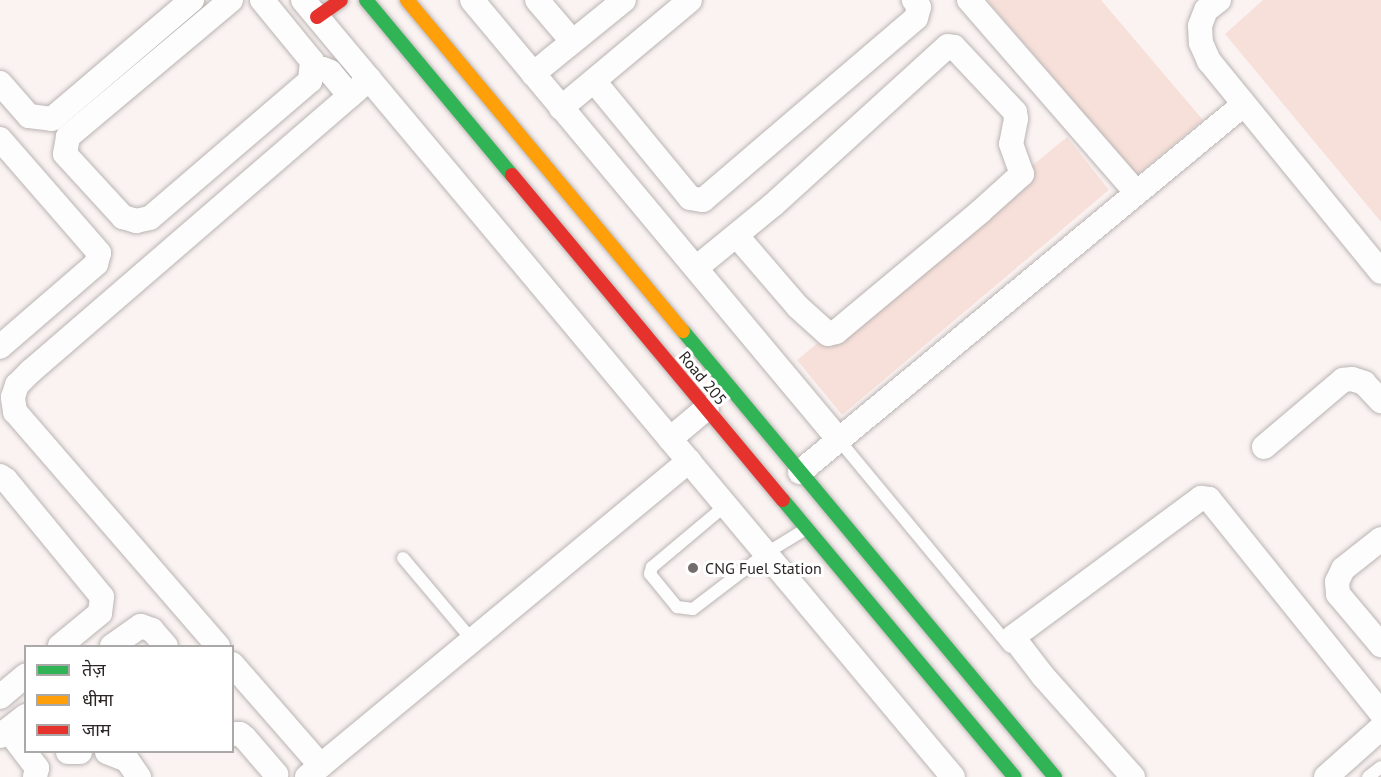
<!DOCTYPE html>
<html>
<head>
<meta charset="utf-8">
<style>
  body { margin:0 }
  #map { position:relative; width:1381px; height:777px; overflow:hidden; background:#faf3f2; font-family:"PT Sans","Noto Sans Devanagari",sans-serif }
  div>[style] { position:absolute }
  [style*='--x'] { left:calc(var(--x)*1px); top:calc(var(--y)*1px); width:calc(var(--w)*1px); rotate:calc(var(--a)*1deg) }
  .green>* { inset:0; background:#f8e0da }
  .roads { filter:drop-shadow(0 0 2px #bab4b3) drop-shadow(0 0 2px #bab4b3) }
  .lane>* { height:12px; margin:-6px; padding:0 6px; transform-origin:6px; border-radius:6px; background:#fefdfd }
  .street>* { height:24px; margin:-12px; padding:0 12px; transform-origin:12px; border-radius:12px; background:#fefdfd }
  .fast>* { height:14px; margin:-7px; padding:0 7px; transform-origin:7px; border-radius:7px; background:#30b455 }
  .slow>* { height:14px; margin:-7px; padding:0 7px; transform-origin:7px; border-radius:7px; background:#ff9f0a }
  .jam>* { height:14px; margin:-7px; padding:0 7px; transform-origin:7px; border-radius:7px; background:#e5322d }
  .dots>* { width:16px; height:16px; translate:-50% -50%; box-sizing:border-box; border:3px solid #fff; border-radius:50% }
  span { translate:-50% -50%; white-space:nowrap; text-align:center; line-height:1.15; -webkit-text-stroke:6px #fff; paint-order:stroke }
  .street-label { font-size:16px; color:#2b2625 }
  .poi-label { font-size:16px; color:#2b2625 }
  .left { translate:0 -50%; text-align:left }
  .legend { position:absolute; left:24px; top:645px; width:210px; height:108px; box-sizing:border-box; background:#fff; border:2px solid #aaa8a8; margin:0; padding:8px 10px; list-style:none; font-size:18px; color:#2b2625 }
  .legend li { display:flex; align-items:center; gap:12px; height:30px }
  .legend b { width:30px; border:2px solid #aaa8a8 }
</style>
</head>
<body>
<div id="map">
  <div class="green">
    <i style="clip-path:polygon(987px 0,1101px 0,1203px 120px,1137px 175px)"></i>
    <i style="clip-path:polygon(1263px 0,1381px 0,1381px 222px,1225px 34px)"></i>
    <i style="clip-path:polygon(1067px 137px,1109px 190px,842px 415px,797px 360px)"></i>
  </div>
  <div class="roads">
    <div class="lane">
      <i style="--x:839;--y:440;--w:268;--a:50.4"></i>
      <i style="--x:726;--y:505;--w:97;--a:140"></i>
      <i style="--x:652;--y:567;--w:7;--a:106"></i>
      <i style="--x:650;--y:574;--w:43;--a:50.7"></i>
      <i style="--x:677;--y:607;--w:16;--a:7"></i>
      <i style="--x:693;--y:609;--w:91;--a:-37.4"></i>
      <i style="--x:765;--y:554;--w:48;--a:-31.4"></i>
      <i style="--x:403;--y:558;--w:107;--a:49.9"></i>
      <i style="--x:1368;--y:777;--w:16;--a:-38"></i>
    </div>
    <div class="street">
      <i style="--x:231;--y:0;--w:213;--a:140"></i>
      <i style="--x:68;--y:137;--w:17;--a:100"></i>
      <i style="--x:65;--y:154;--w:86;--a:47.4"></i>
      <i style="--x:123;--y:217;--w:14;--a:17"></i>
      <i style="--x:136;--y:221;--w:14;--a:-12"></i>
      <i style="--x:150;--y:218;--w:211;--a:-40.6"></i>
      <i style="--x:310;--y:81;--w:20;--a:-84"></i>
      <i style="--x:312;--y:61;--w:79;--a:-129.3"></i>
      <i style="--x:303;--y:0;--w:1013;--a:50.09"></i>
      <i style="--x:472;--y:0;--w:573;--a:50.17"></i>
      <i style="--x:537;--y:0;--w:54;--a:49.5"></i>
      <i style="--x:969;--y:0;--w:254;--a:49"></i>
      <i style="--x:1219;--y:0;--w:16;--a:142"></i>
      <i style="--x:1206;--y:10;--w:17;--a:111"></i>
      <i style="--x:1200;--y:26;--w:17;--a:87"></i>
      <i style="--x:1201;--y:43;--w:20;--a:66"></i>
      <i style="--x:1209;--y:61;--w:272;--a:50.8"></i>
      <i style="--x:313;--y:70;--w:10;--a:-6"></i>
      <i style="--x:323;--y:69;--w:8;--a:23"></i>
      <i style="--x:330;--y:72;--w:31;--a:50"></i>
      <i style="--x:533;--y:74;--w:117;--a:-39.1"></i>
      <i style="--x:594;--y:81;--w:151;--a:50.6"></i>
      <i style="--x:690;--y:198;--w:13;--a:9"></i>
      <i style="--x:703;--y:200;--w:280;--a:-40.5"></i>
      <i style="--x:916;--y:18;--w:11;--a:-75"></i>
      <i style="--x:919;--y:7;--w:9;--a:-126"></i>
      <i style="--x:0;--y:83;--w:44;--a:48.7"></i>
      <i style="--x:29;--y:116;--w:23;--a:7"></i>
      <i style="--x:52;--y:119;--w:184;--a:-40.4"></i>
      <i style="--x:561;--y:108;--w:168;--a:-39.9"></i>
      <i style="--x:0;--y:139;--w:151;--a:49"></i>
      <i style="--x:99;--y:253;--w:11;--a:105"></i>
      <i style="--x:96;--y:264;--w:127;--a:139.2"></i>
      <i style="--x:696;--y:268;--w:99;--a:-39.3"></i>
      <i style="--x:773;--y:205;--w:236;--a:-42.3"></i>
      <i style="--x:948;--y:46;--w:6;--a:9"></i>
      <i style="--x:954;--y:47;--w:89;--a:46.8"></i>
      <i style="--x:1015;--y:112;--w:7;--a:82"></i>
      <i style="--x:1016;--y:119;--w:25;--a:101"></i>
      <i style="--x:1011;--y:144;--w:32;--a:70"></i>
      <i style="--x:1022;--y:174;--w:57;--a:137.9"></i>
      <i style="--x:980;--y:212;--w:187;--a:140.2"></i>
      <i style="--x:836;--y:332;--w:8;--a:166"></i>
      <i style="--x:828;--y:334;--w:40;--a:-138"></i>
      <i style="--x:798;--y:307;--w:94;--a:-130.7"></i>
      <i style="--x:670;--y:439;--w:48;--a:-40"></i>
      <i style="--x:1264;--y:447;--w:104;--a:-40.3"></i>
      <i style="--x:1343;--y:380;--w:9;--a:-6"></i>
      <i style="--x:1352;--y:379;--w:13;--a:18"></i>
      <i style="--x:1364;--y:383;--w:25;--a:47"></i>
      <i style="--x:800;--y:472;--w:575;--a:-39.64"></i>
      <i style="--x:0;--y:476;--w:7;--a:34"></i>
      <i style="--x:6;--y:480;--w:151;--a:50.6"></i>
      <i style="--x:102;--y:597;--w:16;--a:97"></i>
      <i style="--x:100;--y:613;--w:52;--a:140.5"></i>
      <i style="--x:1381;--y:539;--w:48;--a:141.7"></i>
      <i style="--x:1343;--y:569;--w:14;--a:115"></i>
      <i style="--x:1337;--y:582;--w:12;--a:85"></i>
      <i style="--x:1338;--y:594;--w:67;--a:49.9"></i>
      <i style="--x:112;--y:646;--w:35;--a:-35"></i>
      <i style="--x:141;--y:626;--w:12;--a:20"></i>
      <i style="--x:152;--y:630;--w:21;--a:49"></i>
      <i style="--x:218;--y:646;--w:310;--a:-130.9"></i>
      <i style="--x:15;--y:412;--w:15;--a:-98"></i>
      <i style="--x:13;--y:397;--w:13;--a:-72"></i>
      <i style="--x:17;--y:385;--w:20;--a:-45"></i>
      <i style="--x:31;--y:371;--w:447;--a:-40.8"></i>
      <i style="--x:232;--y:664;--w:135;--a:48.9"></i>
      <i style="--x:0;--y:697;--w:34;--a:-40"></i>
      <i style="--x:8;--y:730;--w:48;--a:52.7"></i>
      <i style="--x:37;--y:768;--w:9;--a:103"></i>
      <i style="--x:232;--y:734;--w:8;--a:0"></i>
      <i style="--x:240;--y:734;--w:6;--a:39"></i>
      <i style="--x:245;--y:738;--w:48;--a:49.3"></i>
      <i style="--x:0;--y:736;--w:33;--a:-38"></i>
      <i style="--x:68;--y:752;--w:12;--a:0"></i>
      <i style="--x:107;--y:752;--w:22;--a:22"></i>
      <i style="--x:127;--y:760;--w:21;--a:55"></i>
      <i style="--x:307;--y:777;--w:496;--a:-39.6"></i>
      <i style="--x:1133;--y:777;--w:135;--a:-131.7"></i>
      <i style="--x:1043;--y:676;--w:49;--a:-127.6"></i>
      <i style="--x:1013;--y:637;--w:234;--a:-36.5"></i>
      <i style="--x:1201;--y:498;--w:8;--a:7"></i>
      <i style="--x:1209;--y:499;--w:275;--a:51.2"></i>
      <i style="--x:1326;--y:777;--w:74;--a:-41.7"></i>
    </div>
    <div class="fast">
      <i style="--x:366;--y:0;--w:228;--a:50.2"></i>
      <i style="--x:683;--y:331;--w:581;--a:50.17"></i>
      <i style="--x:783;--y:500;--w:361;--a:50.1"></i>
    </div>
    <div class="slow">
      <i style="--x:407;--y:0;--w:431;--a:50.2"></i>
    </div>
    <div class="jam">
      <i style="--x:317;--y:17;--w:29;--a:-35"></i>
      <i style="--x:512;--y:175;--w:423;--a:50.2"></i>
    </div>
  </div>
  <div class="dots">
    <i style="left:693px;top:568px;background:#736e6d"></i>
  </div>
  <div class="street-label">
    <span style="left:703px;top:378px;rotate:50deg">Road 205</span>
  </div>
  <div class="poi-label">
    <span class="left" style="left:705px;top:568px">CNG Fuel Station</span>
  </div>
  <ul class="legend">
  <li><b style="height:8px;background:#30b455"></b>तेज़</li>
  <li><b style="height:8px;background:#ff9f0a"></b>धीमा</li>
  <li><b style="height:8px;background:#e5322d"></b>जाम</li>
  </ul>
</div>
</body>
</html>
